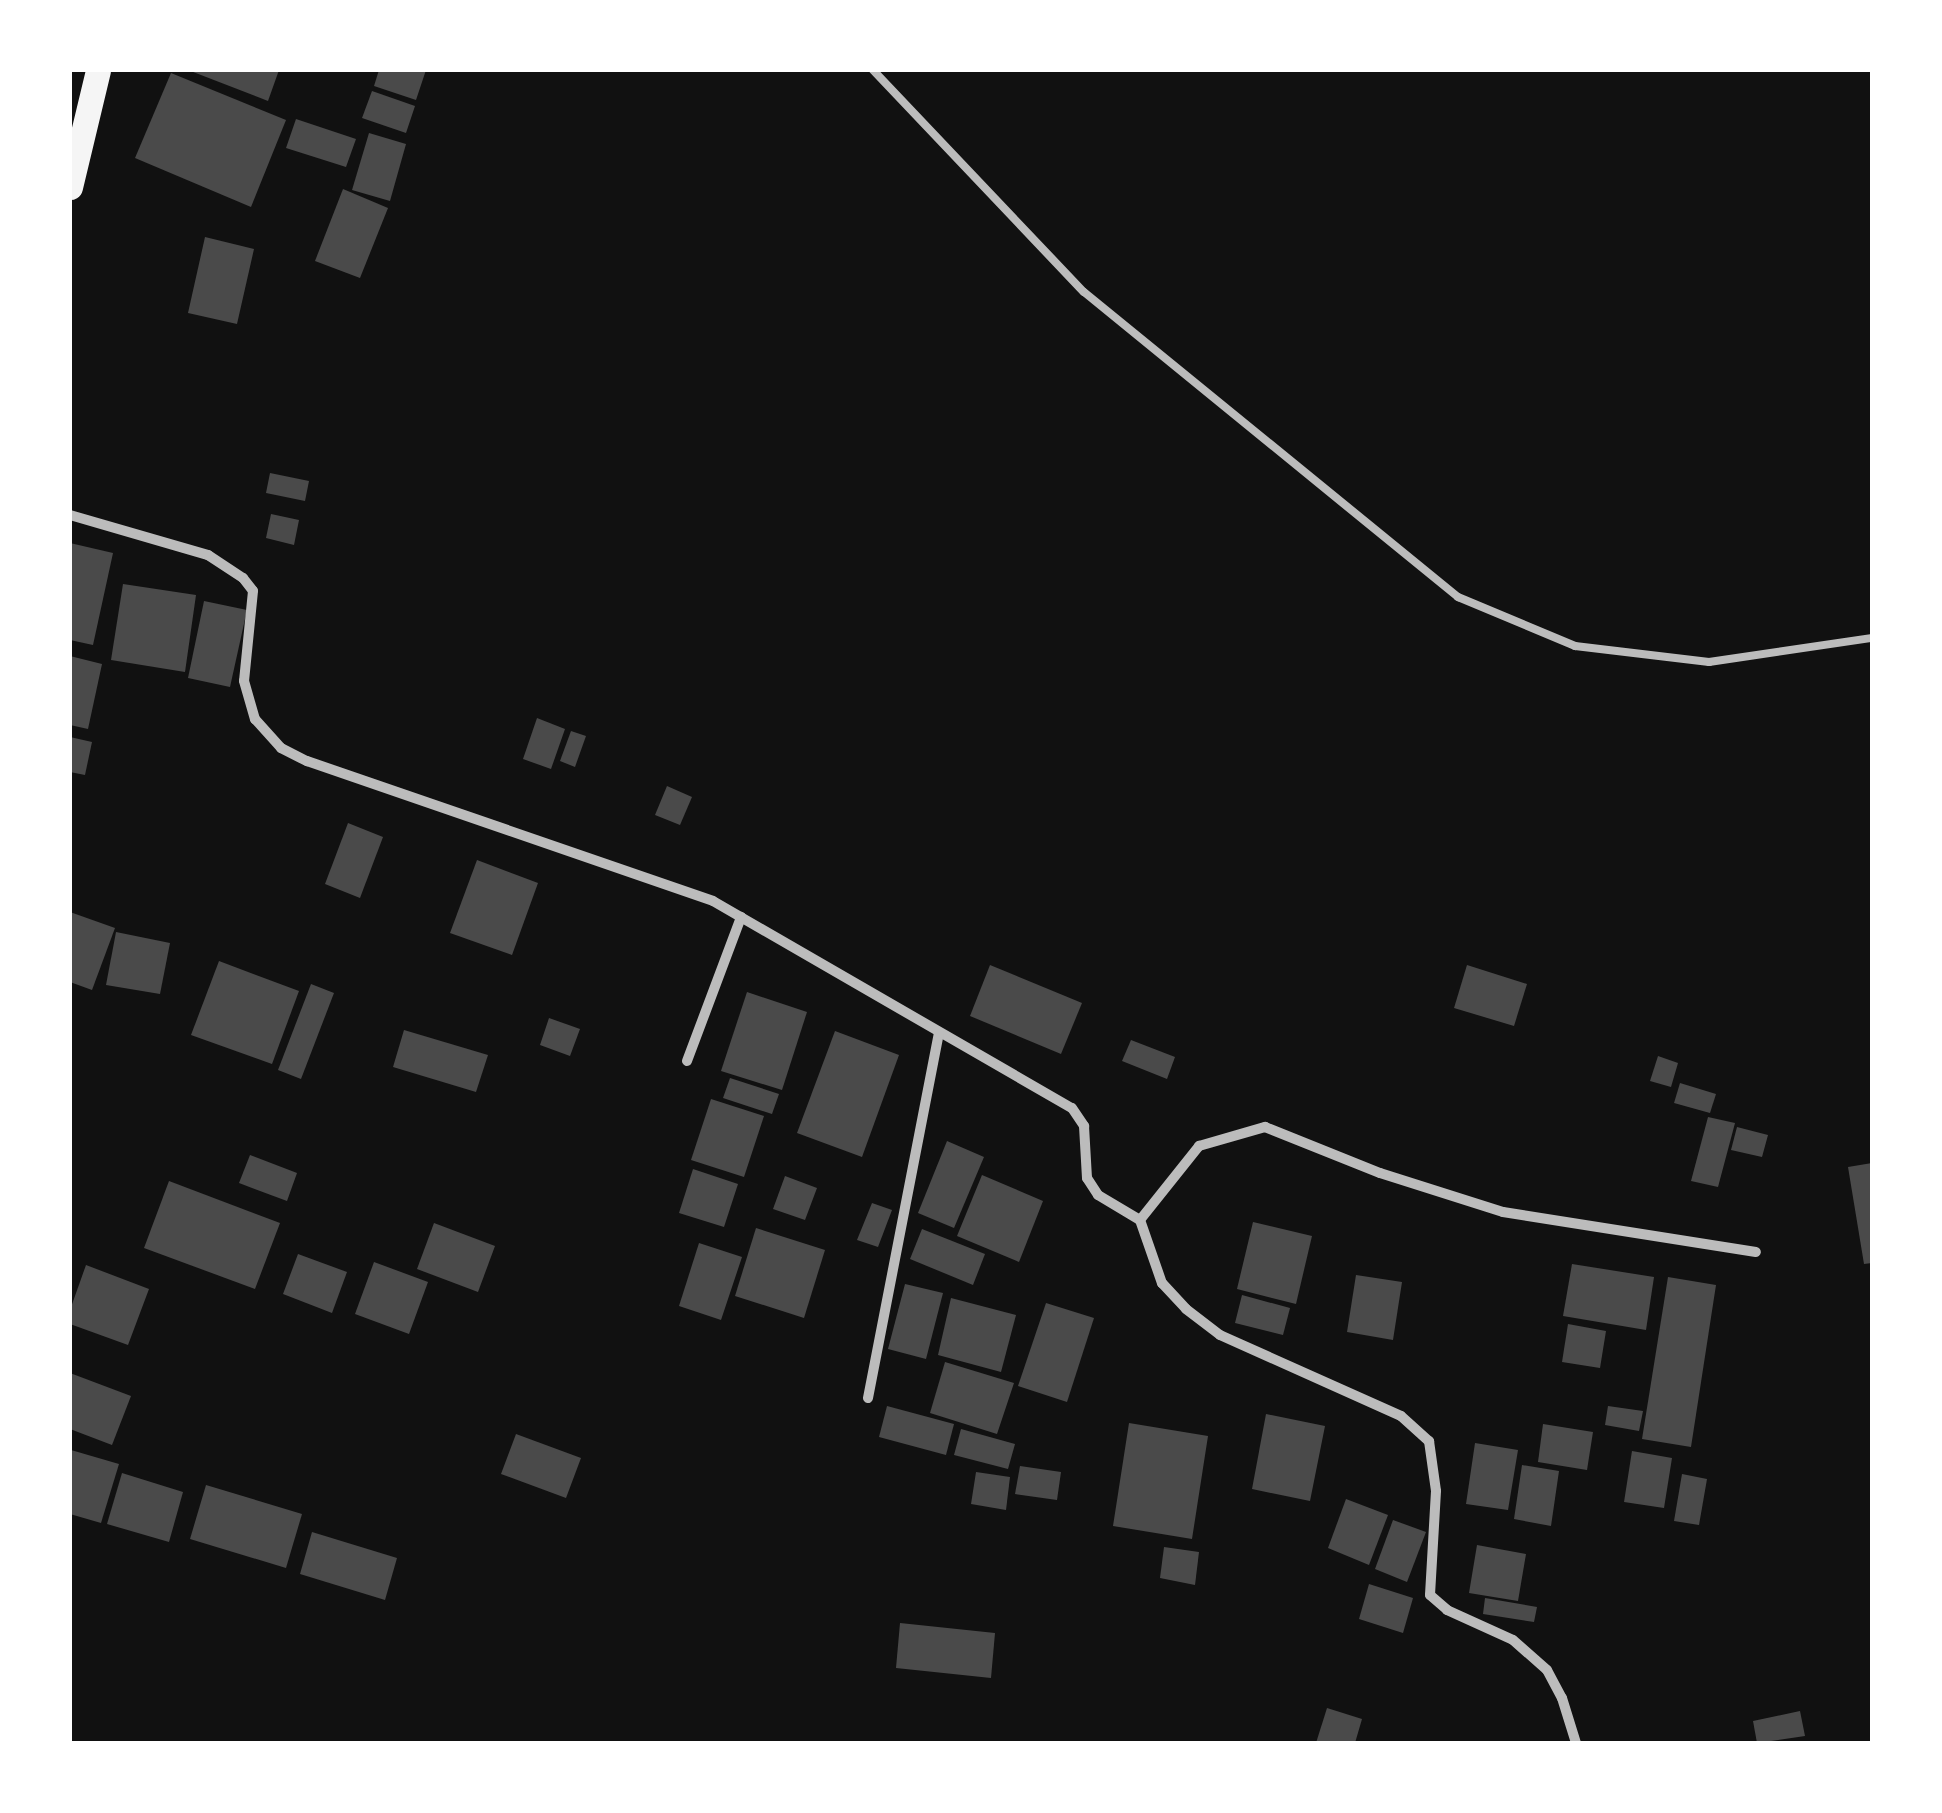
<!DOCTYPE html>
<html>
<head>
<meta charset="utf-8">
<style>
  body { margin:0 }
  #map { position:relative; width:1942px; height:1813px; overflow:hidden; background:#111; font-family:Karla,sans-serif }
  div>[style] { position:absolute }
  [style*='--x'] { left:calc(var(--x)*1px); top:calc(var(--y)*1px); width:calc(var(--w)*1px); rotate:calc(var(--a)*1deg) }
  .building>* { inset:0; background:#4a4a4a }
  .service>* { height:8px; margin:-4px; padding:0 4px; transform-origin:4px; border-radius:4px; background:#bcbcbc }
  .minor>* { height:10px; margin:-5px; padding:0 5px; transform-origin:5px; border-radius:5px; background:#bcbcbc }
  .primary>* { height:25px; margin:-12.5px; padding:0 12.5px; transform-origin:12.5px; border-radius:12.5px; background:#f5f5f5 }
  span { translate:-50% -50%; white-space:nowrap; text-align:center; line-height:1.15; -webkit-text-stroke:8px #fff; paint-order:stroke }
  .frame { position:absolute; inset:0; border:72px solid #fff; pointer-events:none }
</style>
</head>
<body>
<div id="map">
  <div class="building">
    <i style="clip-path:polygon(188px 70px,279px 70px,268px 101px)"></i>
    <i style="clip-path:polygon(379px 70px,426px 70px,416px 100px,374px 86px)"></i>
    <i style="clip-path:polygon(171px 73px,286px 120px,251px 207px,135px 158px)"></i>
    <i style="clip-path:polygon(372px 91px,415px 106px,406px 133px,362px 118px)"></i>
    <i style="clip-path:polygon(296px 119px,356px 139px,346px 167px,286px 148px)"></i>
    <i style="clip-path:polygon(369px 133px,406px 144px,390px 201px,352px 190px)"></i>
    <i style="clip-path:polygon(343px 189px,388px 208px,360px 278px,315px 261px)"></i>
    <i style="clip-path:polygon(205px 237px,254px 249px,237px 324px,188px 313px)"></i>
    <i style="clip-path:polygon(270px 473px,309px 481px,305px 501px,266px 493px)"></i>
    <i style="clip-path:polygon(271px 514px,299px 520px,294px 545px,266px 538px)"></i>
    <i style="clip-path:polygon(70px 543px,113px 553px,93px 645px,70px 640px)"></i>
    <i style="clip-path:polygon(123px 584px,196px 595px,185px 672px,111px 660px)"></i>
    <i style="clip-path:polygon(204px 601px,247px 610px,230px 687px,188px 678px)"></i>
    <i style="clip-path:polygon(70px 656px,102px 664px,88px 729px,70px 725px)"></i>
    <i style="clip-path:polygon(537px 718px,565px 729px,551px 769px,523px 759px)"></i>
    <i style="clip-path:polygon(571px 731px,586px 736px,575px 767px,560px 761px)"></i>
    <i style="clip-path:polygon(70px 737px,92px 742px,85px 775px,70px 772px)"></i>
    <i style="clip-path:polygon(667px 786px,692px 797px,680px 825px,655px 815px)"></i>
    <i style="clip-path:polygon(348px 823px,383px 837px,360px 898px,325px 884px)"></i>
    <i style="clip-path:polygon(477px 860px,538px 883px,512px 955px,450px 933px)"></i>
    <i style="clip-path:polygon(70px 912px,115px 928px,92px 990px,70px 982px)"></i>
    <i style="clip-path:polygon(116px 932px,170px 943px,160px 994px,106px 985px)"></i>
    <i style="clip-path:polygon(219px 961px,299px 991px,272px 1064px,191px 1035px)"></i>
    <i style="clip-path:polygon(990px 965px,1082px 1003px,1061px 1054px,970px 1016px)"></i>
    <i style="clip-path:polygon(1467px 965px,1527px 984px,1514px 1026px,1454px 1008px)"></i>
    <i style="clip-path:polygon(311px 984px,334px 993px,301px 1079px,278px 1070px)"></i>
    <i style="clip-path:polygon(747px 992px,807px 1012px,782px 1090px,721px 1071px)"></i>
    <i style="clip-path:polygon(549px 1018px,580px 1029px,570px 1056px,540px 1045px)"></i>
    <i style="clip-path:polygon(404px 1030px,488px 1055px,476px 1092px,393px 1067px)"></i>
    <i style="clip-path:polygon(835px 1031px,899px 1055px,862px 1157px,797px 1133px)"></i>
    <i style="clip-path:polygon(1131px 1040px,1175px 1057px,1167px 1079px,1122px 1061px)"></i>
    <i style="clip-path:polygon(1658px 1056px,1678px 1063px,1671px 1087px,1650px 1081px)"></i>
    <i style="clip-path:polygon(730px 1078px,779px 1094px,772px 1114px,723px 1098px)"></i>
    <i style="clip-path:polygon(1680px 1083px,1716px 1094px,1710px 1113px,1674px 1103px)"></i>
    <i style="clip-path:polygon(711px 1099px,764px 1116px,744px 1177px,691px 1160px)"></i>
    <i style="clip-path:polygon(1708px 1117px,1735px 1123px,1718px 1187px,1691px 1181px)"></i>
    <i style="clip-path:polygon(1737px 1127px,1768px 1135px,1762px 1157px,1731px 1150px)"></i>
    <i style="clip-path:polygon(947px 1141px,984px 1157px,954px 1228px,918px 1213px)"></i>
    <i style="clip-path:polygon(250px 1155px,297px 1173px,287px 1201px,239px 1183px)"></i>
    <i style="clip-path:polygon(1872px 1163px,1872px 1263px,1864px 1264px,1848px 1167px)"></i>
    <i style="clip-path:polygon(693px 1169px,738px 1184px,724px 1227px,679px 1213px)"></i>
    <i style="clip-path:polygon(982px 1175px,1043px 1201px,1019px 1262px,957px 1236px)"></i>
    <i style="clip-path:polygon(785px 1176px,817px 1188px,805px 1220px,773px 1209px)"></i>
    <i style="clip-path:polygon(169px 1181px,280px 1223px,255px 1289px,144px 1248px)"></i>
    <i style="clip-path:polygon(872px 1203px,892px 1210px,878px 1247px,857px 1240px)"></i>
    <i style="clip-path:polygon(1253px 1222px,1312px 1236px,1296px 1304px,1237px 1289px)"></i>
    <i style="clip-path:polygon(434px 1223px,495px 1246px,478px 1292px,417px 1269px)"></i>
    <i style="clip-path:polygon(756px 1228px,825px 1250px,804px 1318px,735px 1296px)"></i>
    <i style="clip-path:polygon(922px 1229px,985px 1254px,973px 1285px,910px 1259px)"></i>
    <i style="clip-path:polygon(699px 1243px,742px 1257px,721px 1320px,679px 1306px)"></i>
    <i style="clip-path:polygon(298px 1254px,347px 1272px,332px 1313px,283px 1294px)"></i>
    <i style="clip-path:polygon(374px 1262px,428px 1282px,409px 1334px,355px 1314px)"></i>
    <i style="clip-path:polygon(1572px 1264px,1654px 1277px,1646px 1330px,1563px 1316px)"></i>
    <i style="clip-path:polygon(86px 1265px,149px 1289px,128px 1345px,70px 1324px,70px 1310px)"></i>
    <i style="clip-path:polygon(1356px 1275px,1402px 1282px,1393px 1340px,1347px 1332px)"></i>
    <i style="clip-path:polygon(1668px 1277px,1716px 1285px,1691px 1447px,1642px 1439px)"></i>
    <i style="clip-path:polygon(905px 1284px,943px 1293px,926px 1359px,888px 1349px)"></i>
    <i style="clip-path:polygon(1242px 1295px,1290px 1308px,1283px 1335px,1235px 1323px)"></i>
    <i style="clip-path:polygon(951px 1298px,1016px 1315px,1001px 1372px,938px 1355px)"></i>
    <i style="clip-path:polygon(1046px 1303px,1094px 1318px,1067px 1402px,1018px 1386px)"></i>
    <i style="clip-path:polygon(1568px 1324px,1606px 1331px,1600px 1368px,1562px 1362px)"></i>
    <i style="clip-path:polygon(945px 1362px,1014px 1383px,997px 1434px,930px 1413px)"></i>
    <i style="clip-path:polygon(70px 1373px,131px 1396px,112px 1445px,70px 1429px)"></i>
    <i style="clip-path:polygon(887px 1406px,954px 1424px,946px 1455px,879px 1437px)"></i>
    <i style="clip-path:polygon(1608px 1406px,1643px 1411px,1639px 1431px,1605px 1425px)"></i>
    <i style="clip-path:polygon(1266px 1414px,1325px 1426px,1310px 1501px,1252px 1489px)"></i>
    <i style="clip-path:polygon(1129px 1423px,1208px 1436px,1192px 1539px,1113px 1526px)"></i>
    <i style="clip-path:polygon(1543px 1424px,1593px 1432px,1587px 1470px,1538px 1462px)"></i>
    <i style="clip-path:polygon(961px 1429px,1015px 1444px,1008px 1469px,954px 1455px)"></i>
    <i style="clip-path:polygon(516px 1434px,581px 1458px,566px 1498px,501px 1474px)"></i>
    <i style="clip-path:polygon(1475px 1443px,1518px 1450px,1508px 1510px,1466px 1504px)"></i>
    <i style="clip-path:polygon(71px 1450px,119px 1464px,101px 1523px,70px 1514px)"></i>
    <i style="clip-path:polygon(1632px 1451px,1672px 1458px,1664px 1508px,1624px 1502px)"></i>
    <i style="clip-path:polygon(1522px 1465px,1559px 1471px,1551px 1526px,1514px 1519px)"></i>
    <i style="clip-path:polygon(1020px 1466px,1061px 1472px,1057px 1500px,1015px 1494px)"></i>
    <i style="clip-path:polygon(976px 1472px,1010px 1477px,1006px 1510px,971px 1504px)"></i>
    <i style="clip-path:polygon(122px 1473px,183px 1492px,169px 1542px,107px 1524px)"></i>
    <i style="clip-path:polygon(1682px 1474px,1707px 1479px,1699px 1525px,1674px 1521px)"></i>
    <i style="clip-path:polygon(206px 1485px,302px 1514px,286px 1568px,190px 1539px)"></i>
    <i style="clip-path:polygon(1346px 1499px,1388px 1515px,1369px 1565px,1328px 1548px)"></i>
    <i style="clip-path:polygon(1393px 1520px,1426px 1532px,1407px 1582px,1375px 1569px)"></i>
    <i style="clip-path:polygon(312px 1532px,397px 1558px,385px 1600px,300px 1574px)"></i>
    <i style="clip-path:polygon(1477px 1545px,1526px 1554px,1518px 1601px,1469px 1593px)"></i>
    <i style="clip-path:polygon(1164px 1547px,1199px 1552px,1195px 1585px,1160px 1578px)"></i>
    <i style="clip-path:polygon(1369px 1584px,1413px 1598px,1403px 1633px,1359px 1619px)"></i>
    <i style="clip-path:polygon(1485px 1598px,1537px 1607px,1534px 1622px,1483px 1614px)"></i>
    <i style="clip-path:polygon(900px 1623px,995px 1633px,991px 1678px,896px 1668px)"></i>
    <i style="clip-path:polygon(1327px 1708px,1362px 1719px,1355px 1743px,1316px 1743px)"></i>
    <i style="clip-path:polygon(1800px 1711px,1805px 1736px,1757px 1743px,1753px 1721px)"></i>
  </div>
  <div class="service">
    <i style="--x:873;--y:70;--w:306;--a:46.5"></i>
    <i style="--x:1084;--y:292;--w:483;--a:39.2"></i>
    <i style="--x:1458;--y:597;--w:127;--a:22.7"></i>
    <i style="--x:1575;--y:646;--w:135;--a:6.8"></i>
    <i style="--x:1709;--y:662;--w:165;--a:-8.4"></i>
  </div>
  <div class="minor">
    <i style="--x:70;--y:515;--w:144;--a:16.2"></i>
    <i style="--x:208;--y:555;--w:42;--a:33.3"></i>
    <i style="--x:243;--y:578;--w:16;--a:52"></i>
    <i style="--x:253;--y:591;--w:90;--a:95.7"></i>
    <i style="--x:244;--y:681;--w:40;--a:74"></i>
    <i style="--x:255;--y:719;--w:39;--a:48"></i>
    <i style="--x:281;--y:748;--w:29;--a:27"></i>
    <i style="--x:307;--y:761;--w:429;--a:19"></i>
    <i style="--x:713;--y:901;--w:414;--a:30"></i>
    <i style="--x:1072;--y:1108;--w:22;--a:56"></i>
    <i style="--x:1084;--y:1126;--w:52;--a:86.7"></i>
    <i style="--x:1087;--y:1178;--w:20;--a:57"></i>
    <i style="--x:1098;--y:1195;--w:49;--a:30.8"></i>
    <i style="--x:1140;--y:1220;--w:67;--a:70.8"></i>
    <i style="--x:1162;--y:1283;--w:35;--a:47"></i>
    <i style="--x:1186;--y:1309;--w:43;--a:37.4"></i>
    <i style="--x:1220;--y:1335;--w:198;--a:24.1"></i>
    <i style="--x:1401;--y:1416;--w:38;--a:42"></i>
    <i style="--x:1429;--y:1441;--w:50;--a:82"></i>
    <i style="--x:1436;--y:1491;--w:104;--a:93.3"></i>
    <i style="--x:1430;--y:1595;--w:23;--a:41"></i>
    <i style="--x:1447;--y:1610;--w:72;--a:24.4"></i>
    <i style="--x:1513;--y:1640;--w:45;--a:41.4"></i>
    <i style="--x:1547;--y:1670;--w:32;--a:62"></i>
    <i style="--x:1562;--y:1698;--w:47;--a:72.7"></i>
    <i style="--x:687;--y:1061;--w:154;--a:-69.4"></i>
    <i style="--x:1140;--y:1220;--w:95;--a:-51.4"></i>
    <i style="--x:1199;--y:1146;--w:69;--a:-16.1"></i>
    <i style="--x:1265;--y:1127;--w:124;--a:21.8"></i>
    <i style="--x:1380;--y:1173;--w:129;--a:17.6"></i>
    <i style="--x:1503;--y:1212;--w:256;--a:9"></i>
    <i style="--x:868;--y:1398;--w:371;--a:-79"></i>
  </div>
  <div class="primary">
    <i style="--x:70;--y:187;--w:120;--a:-76.5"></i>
  </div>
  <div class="frame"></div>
</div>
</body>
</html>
